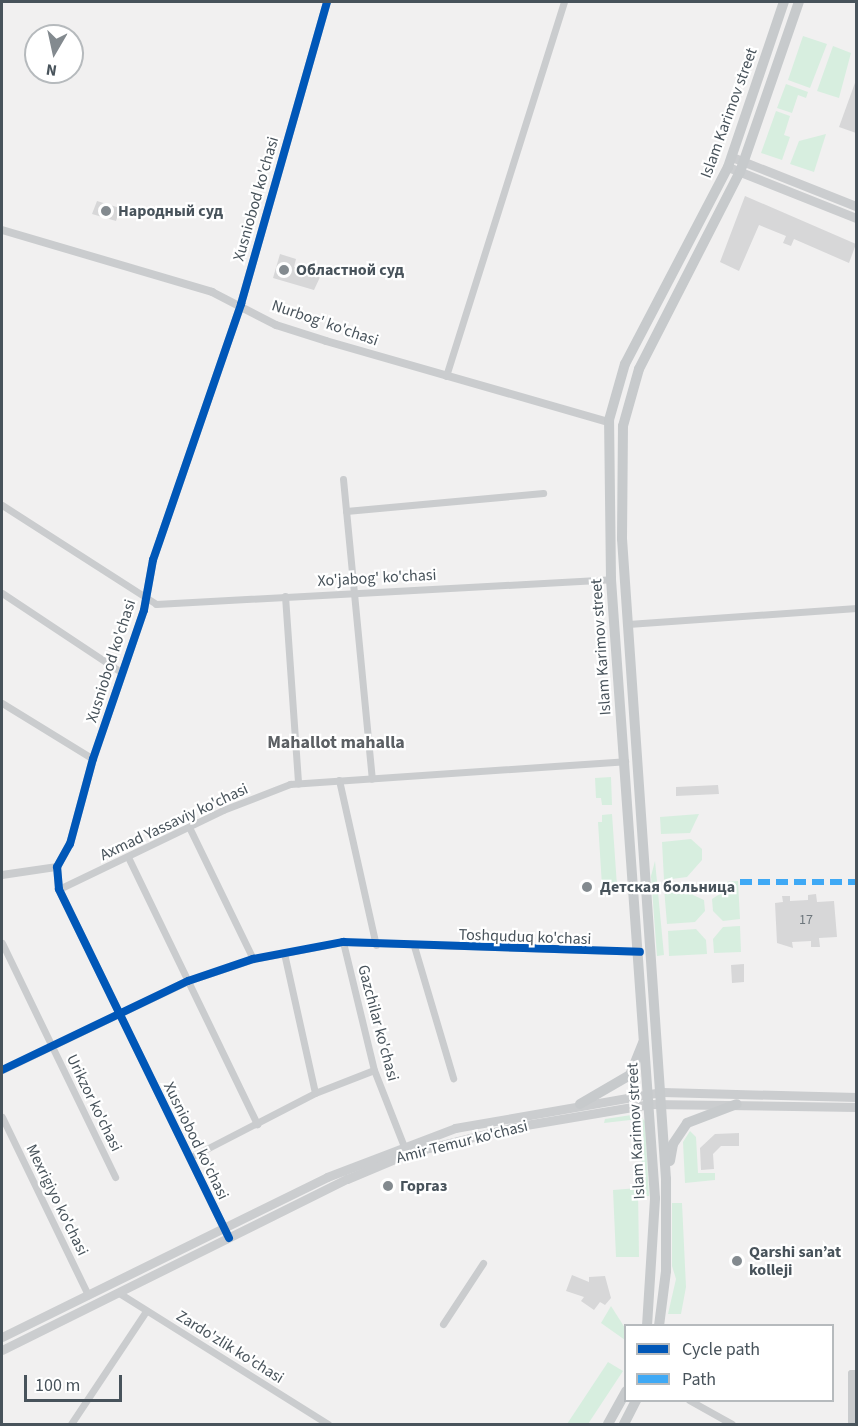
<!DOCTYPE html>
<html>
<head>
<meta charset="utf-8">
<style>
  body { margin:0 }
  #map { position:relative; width:858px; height:1426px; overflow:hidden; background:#f1f0f0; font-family:"Source Sans 3",sans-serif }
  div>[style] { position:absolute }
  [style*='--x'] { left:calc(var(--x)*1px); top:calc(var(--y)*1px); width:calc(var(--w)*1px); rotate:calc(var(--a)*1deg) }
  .green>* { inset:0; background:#d7eedf }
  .building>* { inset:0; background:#d7d7d8 }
  .minor>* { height:7px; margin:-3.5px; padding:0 3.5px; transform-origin:3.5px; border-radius:3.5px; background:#caccce }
  .tertiary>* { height:8px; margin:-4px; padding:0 4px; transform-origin:4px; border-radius:4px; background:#caccce }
  .secondary>* { height:9px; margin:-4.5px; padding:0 4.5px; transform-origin:4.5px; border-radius:4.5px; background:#cbcdcf }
  .primary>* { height:10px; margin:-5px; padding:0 5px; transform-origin:5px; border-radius:5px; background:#c7cacc }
  .quiet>* { height:6px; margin-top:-3px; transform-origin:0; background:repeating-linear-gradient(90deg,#3fa9f5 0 12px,transparent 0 18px) }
  .cycleway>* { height:8px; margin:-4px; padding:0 4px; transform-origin:4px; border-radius:4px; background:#0057b8 }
  .dots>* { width:16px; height:16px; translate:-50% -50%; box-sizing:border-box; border:3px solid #fff; border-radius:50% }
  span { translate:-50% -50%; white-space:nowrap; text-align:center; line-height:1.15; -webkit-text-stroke:4.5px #fff; paint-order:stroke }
  .number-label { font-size:14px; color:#6d767c }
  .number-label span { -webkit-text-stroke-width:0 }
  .street-label { font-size:16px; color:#48535b }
  .poi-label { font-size:16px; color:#48535b; font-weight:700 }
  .left { translate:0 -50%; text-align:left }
  .neighbourhood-label { font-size:18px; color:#5c6064; font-weight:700 }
  .frame { position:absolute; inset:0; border:3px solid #48535b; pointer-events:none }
  .legend { position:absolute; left:624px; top:1324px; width:210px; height:78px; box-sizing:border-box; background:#fff; border:2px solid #b6babd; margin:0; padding:8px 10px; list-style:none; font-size:18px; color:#48535b }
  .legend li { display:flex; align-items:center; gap:12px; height:30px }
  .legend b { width:30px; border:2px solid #b6babd }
  .north { position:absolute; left:24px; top:24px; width:60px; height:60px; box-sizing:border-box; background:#fff; border:2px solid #b6babd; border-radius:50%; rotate:189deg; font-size:16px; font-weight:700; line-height:24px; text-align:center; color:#48535b }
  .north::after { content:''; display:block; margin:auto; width:21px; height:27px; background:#838a8f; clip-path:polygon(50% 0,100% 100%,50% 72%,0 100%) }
  .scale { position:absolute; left:24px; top:1375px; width:98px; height:27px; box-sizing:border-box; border:3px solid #48535b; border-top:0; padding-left:8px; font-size:18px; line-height:21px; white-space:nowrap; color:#48535b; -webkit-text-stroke:4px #fff; paint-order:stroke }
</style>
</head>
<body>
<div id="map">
  <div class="green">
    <i style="clip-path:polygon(803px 36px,827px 44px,810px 88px,788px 80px)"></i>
    <i style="clip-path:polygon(833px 46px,851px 53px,839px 98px,817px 91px)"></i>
    <i style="clip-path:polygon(786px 84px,808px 92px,806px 98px,798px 95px,792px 113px,777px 108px)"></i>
    <i style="clip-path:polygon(776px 111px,790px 116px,784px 135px,790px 137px,782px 160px,761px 153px)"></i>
    <i style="clip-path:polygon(826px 134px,814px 172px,790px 164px,799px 141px)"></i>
    <i style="clip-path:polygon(611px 777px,612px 805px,602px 805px,601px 798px,596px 798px,595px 778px)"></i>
    <i style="clip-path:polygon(612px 814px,617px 886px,602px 886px,598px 822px,602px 822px,602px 815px)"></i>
    <i style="clip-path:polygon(699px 814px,690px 833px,661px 834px,660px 817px)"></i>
    <i style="clip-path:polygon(691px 839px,702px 849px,702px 860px,687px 877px,664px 880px,662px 842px)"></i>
    <i style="clip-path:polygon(655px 861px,664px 955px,657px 956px,651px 876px)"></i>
    <i style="clip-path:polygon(738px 881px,740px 919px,723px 921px,713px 911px,712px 899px,723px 892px,726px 882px)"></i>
    <i style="clip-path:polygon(688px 885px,693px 895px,704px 900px,705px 911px,695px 922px,667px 924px,664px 888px)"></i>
    <i style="clip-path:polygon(740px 926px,741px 952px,714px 953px,713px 939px,723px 927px)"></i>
    <i style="clip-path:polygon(696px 929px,706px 940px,707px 954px,669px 956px,668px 931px)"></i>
    <i style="clip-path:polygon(638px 1114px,645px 1121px,649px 1196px,644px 1196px,639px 1119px,604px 1123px,605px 1119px)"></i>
    <i style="clip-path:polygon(690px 1131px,696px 1137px,698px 1173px,715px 1173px,715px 1180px,685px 1183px,683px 1142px)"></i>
    <i style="clip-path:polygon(638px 1188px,639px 1257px,616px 1257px,613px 1190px)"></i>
    <i style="clip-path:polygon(672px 1203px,682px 1203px,686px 1287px,681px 1314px,668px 1314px,676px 1279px,672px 1266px)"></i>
    <i style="clip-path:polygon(611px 1306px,625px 1328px,625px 1340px,601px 1323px)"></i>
    <i style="clip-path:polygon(608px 1362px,623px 1371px,588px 1424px,567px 1424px)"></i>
  </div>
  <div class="building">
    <i style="clip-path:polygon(856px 80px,856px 133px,839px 127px)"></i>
    <i style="clip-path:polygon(745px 196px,856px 244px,849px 263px,794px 239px,791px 246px,783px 243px,786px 236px,759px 225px,739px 271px,720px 262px)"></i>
    <i style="clip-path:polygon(97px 201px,120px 208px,116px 221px,92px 214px)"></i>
    <i style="clip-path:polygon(280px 254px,296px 259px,294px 267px,321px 275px,314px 290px,273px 278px)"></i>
    <i style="clip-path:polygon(718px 785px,719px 794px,676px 796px,676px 787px)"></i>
    <i style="clip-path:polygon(816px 894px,817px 902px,834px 901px,837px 937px,819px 938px,820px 947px,811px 947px,811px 941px,792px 942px,793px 948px,777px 943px,775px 903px,783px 902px,782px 896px,790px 896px,790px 901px,808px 900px,808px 895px)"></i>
    <i style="clip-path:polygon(744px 964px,744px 982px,732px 983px,731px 965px)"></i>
    <i style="clip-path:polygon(739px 1133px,739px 1146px,721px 1146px,713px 1154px,714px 1169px,701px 1170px,700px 1148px,715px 1134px)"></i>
    <i style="clip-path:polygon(572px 1275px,589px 1282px,589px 1277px,605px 1276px,611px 1298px,605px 1305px,600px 1302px,594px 1310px,581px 1301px,584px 1297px,566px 1291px)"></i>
  </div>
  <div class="minor">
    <i style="--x:446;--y:376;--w:392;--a:-72.5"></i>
    <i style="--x:343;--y:479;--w:301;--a:84.5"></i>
    <i style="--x:2;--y:505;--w:183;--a:32.7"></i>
    <i style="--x:156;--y:604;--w:456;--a:-3.1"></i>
    <i style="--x:346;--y:511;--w:198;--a:-5.2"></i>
    <i style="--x:2;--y:593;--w:143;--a:33.6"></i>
    <i style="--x:285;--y:596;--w:188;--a:86"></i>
    <i style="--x:628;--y:624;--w:229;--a:-4"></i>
    <i style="--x:2;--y:703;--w:107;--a:31.6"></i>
    <i style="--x:339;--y:780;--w:169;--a:77.4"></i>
    <i style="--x:189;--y:827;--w:147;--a:64.1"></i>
    <i style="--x:128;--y:857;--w:297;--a:64.2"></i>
    <i style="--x:59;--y:889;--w:182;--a:-25.7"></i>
    <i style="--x:223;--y:810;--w:72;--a:-21.2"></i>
    <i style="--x:290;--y:784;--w:336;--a:-3.9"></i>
    <i style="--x:343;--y:942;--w:132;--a:76.4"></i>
    <i style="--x:374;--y:1070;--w:79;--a:68.6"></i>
    <i style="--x:2;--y:943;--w:260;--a:64.2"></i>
    <i style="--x:414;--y:946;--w:138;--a:73.5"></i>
    <i style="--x:284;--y:953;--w:143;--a:77.5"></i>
    <i style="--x:2;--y:1070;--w:206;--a:-25.6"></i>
    <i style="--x:188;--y:981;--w:69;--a:-18.7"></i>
    <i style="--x:253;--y:959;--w:92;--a:-10.7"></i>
    <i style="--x:343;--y:942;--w:297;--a:1.9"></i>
    <i style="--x:2;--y:1117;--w:198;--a:64.2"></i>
    <i style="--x:189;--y:1158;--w:142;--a:-27.3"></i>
    <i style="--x:315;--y:1093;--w:63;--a:-21.3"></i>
    <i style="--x:119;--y:1293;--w:247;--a:32.1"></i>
    <i style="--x:443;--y:1324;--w:73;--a:-56.7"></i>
    <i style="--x:689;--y:1400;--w:49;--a:29.2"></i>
    <i style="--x:71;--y:1424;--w:136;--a:-56.4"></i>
    <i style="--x:851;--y:1424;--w:51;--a:-90"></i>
    <i style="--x:851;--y:1373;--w:5;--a:0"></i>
  </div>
  <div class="tertiary">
    <i style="--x:2;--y:230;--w:219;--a:16.4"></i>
    <i style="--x:212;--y:292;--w:72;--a:27.3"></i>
    <i style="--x:276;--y:325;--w:52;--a:17.7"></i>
    <i style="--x:326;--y:341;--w:294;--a:16"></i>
    <i style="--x:2;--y:875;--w:56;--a:-8.3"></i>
    <i style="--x:227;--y:1234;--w:384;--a:-116"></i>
    <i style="--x:59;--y:889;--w:22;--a:-95"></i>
    <i style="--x:57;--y:867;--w:26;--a:-61"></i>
    <i style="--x:70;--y:844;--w:88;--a:-74.9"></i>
    <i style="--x:93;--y:759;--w:157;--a:-71.1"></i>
    <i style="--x:144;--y:610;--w:51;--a:-79.8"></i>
    <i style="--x:153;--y:560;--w:271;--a:-71"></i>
    <i style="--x:241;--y:304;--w:314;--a:-74.1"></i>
  </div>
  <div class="secondary">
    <i style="--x:732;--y:157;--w:133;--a:21.6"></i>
    <i style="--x:728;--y:167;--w:138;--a:21.7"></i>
    <i style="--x:2;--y:1337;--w:362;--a:-26.2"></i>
    <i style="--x:327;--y:1177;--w:137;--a:-20.9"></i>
    <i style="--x:455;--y:1128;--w:210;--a:-9.9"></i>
    <i style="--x:662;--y:1092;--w:194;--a:1.5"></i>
    <i style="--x:2;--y:1350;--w:385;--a:-26.4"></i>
    <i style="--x:347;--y:1179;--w:67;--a:-22.8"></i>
    <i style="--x:409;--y:1153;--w:108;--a:-13.9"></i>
    <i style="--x:514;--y:1127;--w:138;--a:-9.6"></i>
    <i style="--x:650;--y:1104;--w:206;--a:0.8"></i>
  </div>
  <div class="primary">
    <i style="--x:580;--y:1104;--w:58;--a:-30.1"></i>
    <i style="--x:630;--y:1075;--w:35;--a:-68"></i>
    <i style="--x:670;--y:1161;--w:17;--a:-80"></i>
    <i style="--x:673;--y:1144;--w:25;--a:-56"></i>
    <i style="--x:687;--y:1123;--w:53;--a:-20.8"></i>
    <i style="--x:647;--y:1326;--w:128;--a:-86.4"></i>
    <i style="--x:655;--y:1198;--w:621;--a:-94.07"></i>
    <i style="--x:611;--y:579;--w:159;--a:-90.7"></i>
    <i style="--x:609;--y:420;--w:58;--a:-74.1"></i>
    <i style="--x:625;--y:364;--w:222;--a:-62.4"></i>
    <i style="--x:728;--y:167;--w:174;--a:-71.3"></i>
    <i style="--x:659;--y:1326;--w:55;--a:-82.7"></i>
    <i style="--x:666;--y:1271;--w:92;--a:-90"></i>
    <i style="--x:666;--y:1179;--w:642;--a:-93.93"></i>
    <i style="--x:622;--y:539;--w:113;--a:-89.5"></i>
    <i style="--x:623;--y:426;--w:59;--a:-74.3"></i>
    <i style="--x:639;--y:369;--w:221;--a:-62.9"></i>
    <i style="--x:740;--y:172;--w:180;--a:-70.9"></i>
    <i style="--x:608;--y:1424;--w:38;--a:-61"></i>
    <i style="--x:624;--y:1424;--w:27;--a:-63"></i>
  </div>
  <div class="quiet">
    <i style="--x:740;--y:882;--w:116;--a:0"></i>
  </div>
  <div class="cycleway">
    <i style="--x:2;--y:1070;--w:206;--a:-25.6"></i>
    <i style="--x:188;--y:981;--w:69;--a:-18.7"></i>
    <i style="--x:253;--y:959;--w:92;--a:-10.7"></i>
    <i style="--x:343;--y:942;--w:297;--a:1.9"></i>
    <i style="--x:229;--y:1238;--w:388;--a:-116"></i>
    <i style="--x:59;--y:889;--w:22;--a:-95"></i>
    <i style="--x:57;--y:867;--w:26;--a:-61"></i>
    <i style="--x:70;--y:844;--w:88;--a:-74.9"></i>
    <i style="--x:93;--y:759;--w:157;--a:-71.1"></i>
    <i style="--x:144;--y:610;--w:51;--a:-79.8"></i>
    <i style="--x:153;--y:560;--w:271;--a:-71"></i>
    <i style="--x:241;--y:304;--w:314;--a:-74.1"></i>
  </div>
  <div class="dots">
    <i style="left:106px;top:211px;background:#838a8f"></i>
    <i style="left:284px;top:270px;background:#838a8f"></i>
    <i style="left:587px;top:887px;background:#838a8f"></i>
    <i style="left:388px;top:1186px;background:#838a8f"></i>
    <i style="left:737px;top:1261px;background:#838a8f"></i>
  </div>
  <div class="number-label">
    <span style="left:806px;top:920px">17</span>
  </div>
  <div class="street-label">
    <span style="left:729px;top:113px;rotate:-70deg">Islam Karimov street</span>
    <span style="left:256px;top:199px;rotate:-74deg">Xusniobod ko'chasi</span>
    <span style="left:325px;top:323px;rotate:19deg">Nurbog' ko'chasi</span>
    <span style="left:377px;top:578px;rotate:-3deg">Xo'jabog' ko'chasi</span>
    <span style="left:601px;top:647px;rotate:-94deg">Islam Karimov street</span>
    <span style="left:111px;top:661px;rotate:-72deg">Xusniobod ko'chasi</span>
    <span style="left:174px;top:822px;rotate:-25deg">Axmad Yassaviy ko'chasi</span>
    <span style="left:525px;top:937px;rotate:2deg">Toshquduq ko'chasi</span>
    <span style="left:378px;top:1023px;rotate:75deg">Gazchilar ko'chasi</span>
    <span style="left:94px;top:1103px;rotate:64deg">Urikzor ko'chasi</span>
    <span style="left:636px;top:1131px;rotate:-93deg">Islam Karimov street</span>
    <span style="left:196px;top:1141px;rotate:64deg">Xusniobod ko'chasi</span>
    <span style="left:462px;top:1142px;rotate:-14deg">Amir Temur ko'chasi</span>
    <span style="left:57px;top:1200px;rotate:64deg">Mexrigiyo ko'chasi</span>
    <span style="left:230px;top:1347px;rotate:32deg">Zardo'zlik ko'chasi</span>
  </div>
  <div class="poi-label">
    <span class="left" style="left:118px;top:211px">Народный суд</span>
    <span class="left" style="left:296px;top:270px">Областной суд</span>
    <span class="left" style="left:600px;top:887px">Детская больница</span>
    <span class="left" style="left:400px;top:1186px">Горгаз</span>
    <span class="left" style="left:749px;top:1261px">Qarshi san’at<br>kolleji</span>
  </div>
  <div class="neighbourhood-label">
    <span style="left:336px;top:743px">Mahallot mahalla</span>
  </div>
  <div class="frame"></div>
  <ul class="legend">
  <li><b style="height:8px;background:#0057b8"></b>Cycle path</li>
  <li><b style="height:8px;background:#3fa9f5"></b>Path</li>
  </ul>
  <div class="north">N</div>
  <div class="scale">100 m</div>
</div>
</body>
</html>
